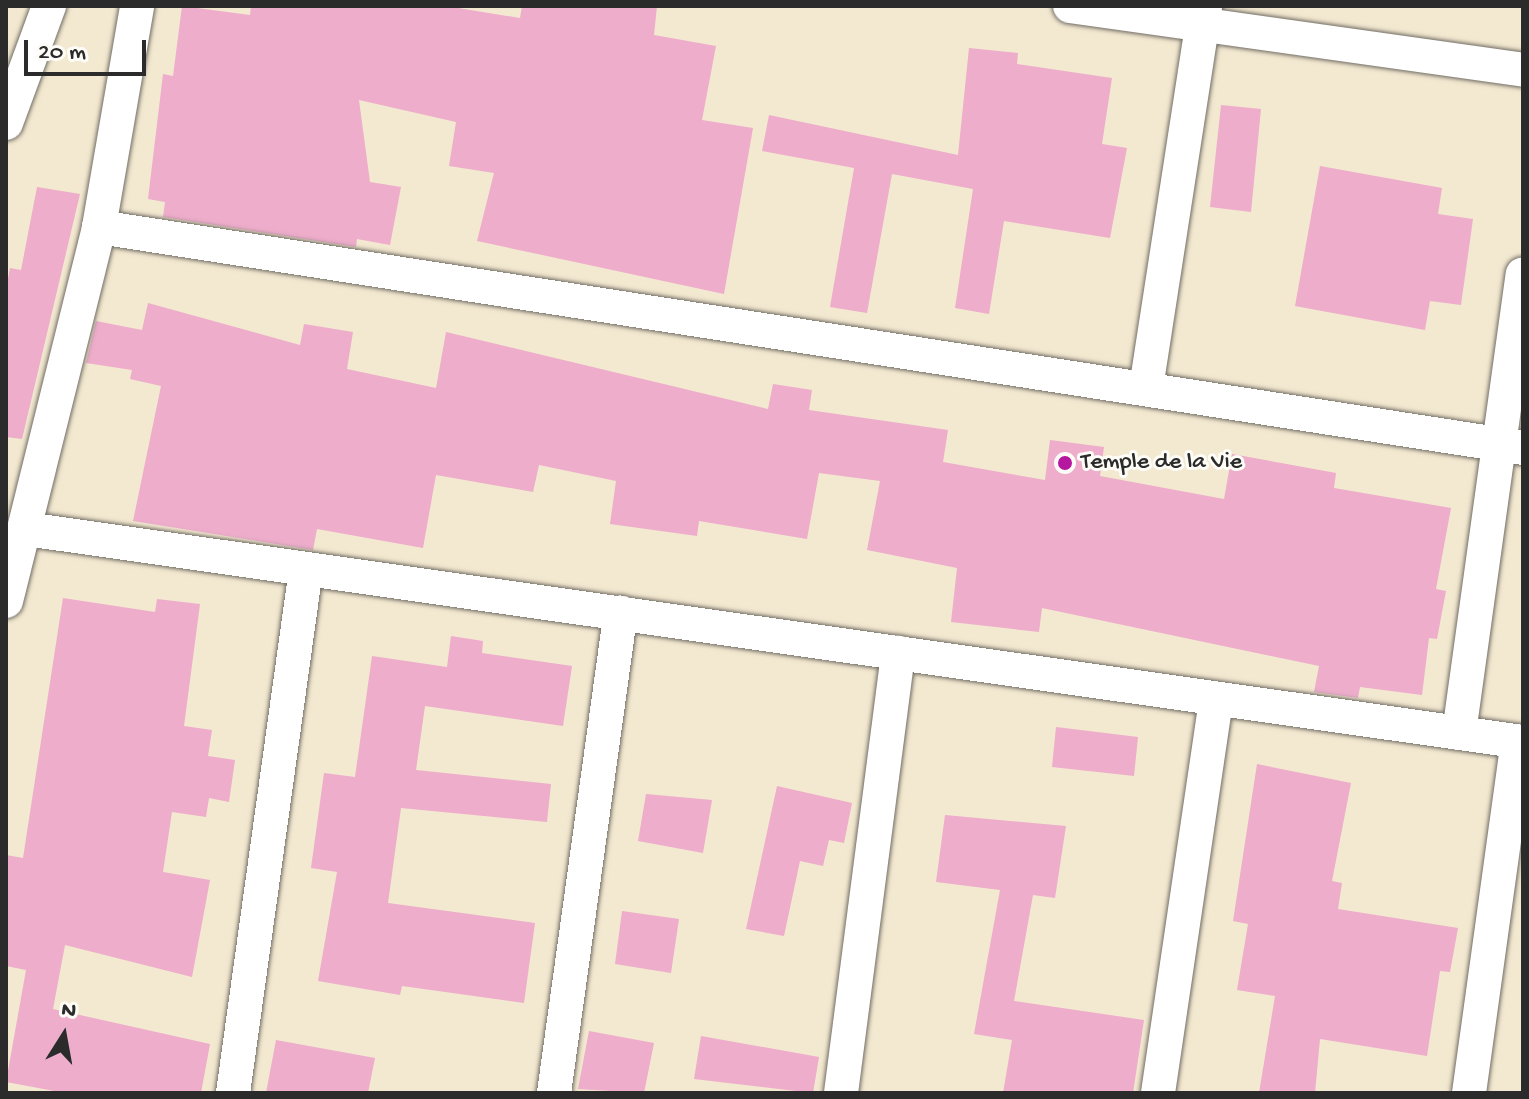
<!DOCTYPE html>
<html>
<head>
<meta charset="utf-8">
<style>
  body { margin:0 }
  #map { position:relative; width:1529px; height:1099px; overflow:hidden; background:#f3e8d0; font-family:"Gochi Hand",sans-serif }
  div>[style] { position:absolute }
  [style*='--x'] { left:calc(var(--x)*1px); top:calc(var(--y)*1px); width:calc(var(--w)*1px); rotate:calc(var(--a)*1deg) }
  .building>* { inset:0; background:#edadcb }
  .roads { filter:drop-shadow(0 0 2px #716d65) drop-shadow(0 0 2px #716d65) }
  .street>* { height:34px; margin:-17px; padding:0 17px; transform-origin:17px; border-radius:17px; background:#fff }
  .dots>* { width:22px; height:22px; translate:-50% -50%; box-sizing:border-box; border:4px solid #fdfcf7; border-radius:50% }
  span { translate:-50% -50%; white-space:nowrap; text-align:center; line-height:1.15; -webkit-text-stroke:6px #fdfcf7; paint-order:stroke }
  .poi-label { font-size:24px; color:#2b2b2b }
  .left { translate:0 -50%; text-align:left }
  .frame { position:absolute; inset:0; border:8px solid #2b2b2b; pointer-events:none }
  .north { position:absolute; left:24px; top:995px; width:80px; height:80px; -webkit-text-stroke:6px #fdfcf7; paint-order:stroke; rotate:11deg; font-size:22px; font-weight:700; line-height:32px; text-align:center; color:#2b2b2b }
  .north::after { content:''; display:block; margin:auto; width:28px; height:36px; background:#2b2b2b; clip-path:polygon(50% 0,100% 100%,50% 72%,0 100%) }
  .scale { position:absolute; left:24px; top:40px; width:122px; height:36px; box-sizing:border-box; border:4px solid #2b2b2b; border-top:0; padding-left:10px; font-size:24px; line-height:28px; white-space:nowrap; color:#2b2b2b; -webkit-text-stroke:6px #fdfcf7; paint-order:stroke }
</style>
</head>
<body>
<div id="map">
  <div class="building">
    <i style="clip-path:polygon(182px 6px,250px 15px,251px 6px,446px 6px,520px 18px,522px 6px,657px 6px,654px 35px,716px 46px,702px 120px,753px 128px,724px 294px,477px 241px,494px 173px,449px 166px,456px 122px,359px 100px,370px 182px,401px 187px,390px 245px,357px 239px,356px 247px,163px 217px,165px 202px,148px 199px,163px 74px,173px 76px)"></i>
    <i style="clip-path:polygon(969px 48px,1018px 53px,1017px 64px,1112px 78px,1102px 144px,1127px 148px,1110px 238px,1004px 221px,989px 314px,955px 308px,973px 189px,892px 174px,867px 313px,830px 307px,854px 168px,762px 151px,769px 115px,958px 155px)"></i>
    <i style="clip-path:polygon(1221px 105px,1261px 109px,1251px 212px,1210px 207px)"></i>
    <i style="clip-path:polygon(1320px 166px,1442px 188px,1438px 214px,1473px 219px,1461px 305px,1430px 301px,1425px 330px,1295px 306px)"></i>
    <i style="clip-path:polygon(37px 187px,80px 194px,22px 439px,6px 437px,6px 290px,10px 268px,21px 270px)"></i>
    <i style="clip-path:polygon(148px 303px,300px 345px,304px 324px,353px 332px,347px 369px,436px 388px,446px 332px,768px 409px,773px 384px,812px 390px,809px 410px,948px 430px,943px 462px,1045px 480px,1050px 440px,1104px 447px,1100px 476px,1224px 499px,1232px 454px,1336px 473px,1334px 488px,1451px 508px,1436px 589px,1446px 591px,1437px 639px,1429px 638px,1422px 695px,1360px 687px,1358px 698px,1314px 692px,1319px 666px,1042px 608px,1039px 632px,951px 622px,957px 568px,867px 550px,880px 481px,819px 473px,807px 539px,699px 521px,697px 536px,610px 524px,616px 481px,539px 465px,533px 492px,436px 475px,423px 548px,317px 529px,313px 550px,133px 521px,161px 386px,130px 379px,132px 370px,86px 363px,96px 321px,142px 330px)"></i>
    <i style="clip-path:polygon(63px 598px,155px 612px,157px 599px,200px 604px,184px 726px,212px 730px,208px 756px,235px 760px,229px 802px,209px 798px,206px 817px,172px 812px,163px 872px,210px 880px,192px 977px,65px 945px,53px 1009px,210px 1044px,201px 1093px,65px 1093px,6px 1082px,26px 970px,6px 966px,6px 855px,23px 858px)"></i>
    <i style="clip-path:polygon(451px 636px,483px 641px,482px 653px,572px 666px,563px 726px,425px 706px,416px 770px,551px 784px,547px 822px,401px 808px,388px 903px,535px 923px,524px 1003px,402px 986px,400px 995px,318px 981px,337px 872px,311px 868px,324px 773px,355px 777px,372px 656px,447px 667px)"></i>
    <i style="clip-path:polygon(1056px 727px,1138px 737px,1134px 776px,1052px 767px)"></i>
    <i style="clip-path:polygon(1257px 764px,1351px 783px,1332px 881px,1342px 883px,1338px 909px,1458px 928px,1450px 972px,1440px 971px,1427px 1056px,1320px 1039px,1315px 1093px,1259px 1093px,1275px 996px,1237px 990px,1248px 924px,1233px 921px)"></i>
    <i style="clip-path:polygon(777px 786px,852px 803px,844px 843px,829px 840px,823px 866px,800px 861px,784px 936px,746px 929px)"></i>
    <i style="clip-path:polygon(646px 794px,712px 800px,703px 853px,638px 841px)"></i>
    <i style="clip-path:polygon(945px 815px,1066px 826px,1055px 898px,1033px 895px,1014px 1001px,1144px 1020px,1133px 1093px,1003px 1093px,1012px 1040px,974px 1034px,1000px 890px,936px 882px)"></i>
    <i style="clip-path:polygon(622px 911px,679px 919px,671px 973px,615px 964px)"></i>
    <i style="clip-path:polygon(589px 1031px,654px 1043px,644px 1093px,578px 1089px)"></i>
    <i style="clip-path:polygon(701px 1036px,819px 1057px,813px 1093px,694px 1079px)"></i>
    <i style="clip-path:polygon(276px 1040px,375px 1058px,368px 1093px,266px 1093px)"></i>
  </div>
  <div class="roads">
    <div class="street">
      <i style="--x:1070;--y:6;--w:457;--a:8"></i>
      <i style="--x:6;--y:123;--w:125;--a:-69.8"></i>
      <i style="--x:99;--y:227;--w:1441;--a:8.82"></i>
      <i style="--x:1146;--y:388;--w:387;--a:-81.2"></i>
      <i style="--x:26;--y:529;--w:1512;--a:8.1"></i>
      <i style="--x:6;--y:601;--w:385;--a:-76"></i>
      <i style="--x:99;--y:227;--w:224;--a:-80.2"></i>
      <i style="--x:1459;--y:733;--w:463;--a:-82.1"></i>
      <i style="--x:233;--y:1093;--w:529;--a:-82.07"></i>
      <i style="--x:554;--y:1093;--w:485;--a:-82.1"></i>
      <i style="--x:841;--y:1093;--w:444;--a:-82.6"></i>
      <i style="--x:1158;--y:1093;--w:398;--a:-81.6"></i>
      <i style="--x:1469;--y:1093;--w:355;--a:-82.1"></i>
    </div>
  </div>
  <div class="dots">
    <i style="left:1065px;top:463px;background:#b5179e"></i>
  </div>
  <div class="poi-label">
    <span class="left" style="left:1081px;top:463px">Temple de la Vie</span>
  </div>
  <div class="frame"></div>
  <div class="north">N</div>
  <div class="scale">20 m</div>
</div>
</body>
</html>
